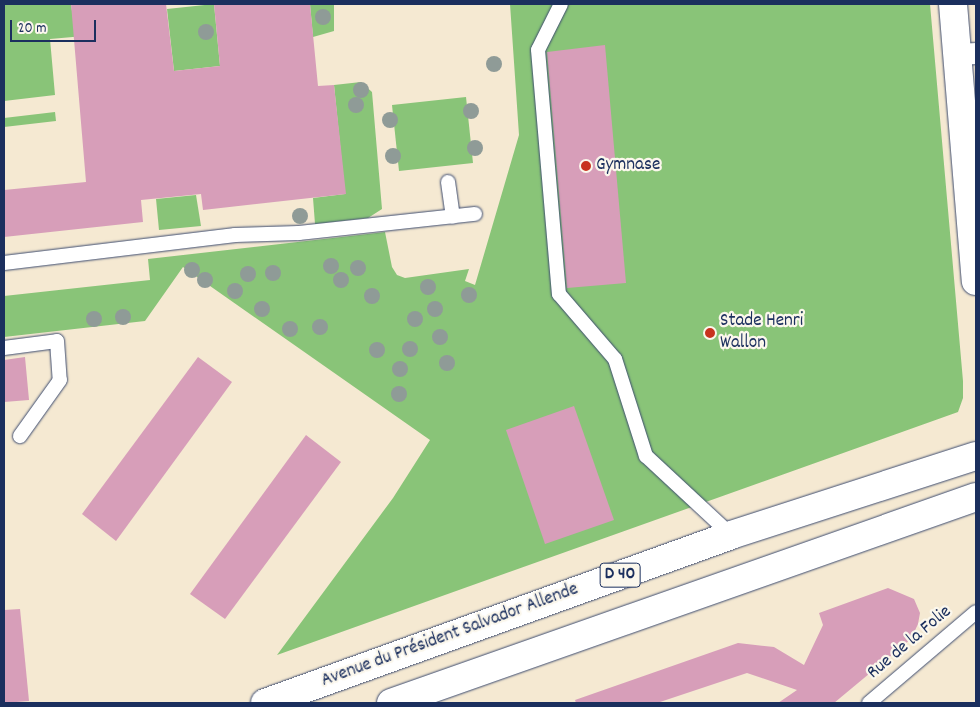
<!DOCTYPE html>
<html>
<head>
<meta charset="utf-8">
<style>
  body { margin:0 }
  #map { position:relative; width:980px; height:707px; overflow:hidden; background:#f5e9d2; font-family:Dekko,sans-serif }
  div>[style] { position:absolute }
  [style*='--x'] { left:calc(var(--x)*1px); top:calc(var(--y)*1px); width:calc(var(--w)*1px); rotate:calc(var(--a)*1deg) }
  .green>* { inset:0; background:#89c478 }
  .building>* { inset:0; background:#d79eb9 }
  .roads { filter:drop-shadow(0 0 1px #3c4b6f) drop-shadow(0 0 1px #3c4b6f) }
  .service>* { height:14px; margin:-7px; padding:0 7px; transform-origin:7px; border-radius:7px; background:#fff }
  .pedestrian>* { height:21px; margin:-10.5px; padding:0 10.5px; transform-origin:10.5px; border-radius:10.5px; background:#fff }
  .minor>* { height:28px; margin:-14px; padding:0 14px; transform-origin:14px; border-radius:14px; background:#fff }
  .primary>* { height:28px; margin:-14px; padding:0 14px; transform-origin:14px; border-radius:14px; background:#fff }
  .trees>* { width:16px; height:16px; margin:-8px; border-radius:50%; background:#8f9b97 }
  .dots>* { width:14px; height:14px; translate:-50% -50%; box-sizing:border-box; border:2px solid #fbf7ec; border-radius:50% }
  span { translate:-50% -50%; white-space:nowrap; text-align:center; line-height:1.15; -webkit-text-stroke:4.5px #fbf7ec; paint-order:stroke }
  .shield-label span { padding:1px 4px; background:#fbf7ec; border:1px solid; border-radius:4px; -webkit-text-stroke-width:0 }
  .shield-label { font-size:18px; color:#1b2f5e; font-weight:700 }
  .poi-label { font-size:19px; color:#1b2f5e }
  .left { translate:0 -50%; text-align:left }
  .street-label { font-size:19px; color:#1b2f5e }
  .frame { position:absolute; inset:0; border:5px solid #1b2f5e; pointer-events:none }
  .scale { position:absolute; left:10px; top:20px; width:86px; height:22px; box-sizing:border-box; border:2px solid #1b2f5e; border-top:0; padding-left:6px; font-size:15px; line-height:18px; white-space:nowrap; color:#1b2f5e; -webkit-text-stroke:4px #fbf7ec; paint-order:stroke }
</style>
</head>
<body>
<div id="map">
  <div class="green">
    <i style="clip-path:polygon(4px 4px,71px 4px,73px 18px,107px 34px,50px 39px,55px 95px,4px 101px)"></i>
    <i style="clip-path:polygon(214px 4px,220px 66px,174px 71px,167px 9px)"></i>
    <i style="clip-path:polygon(310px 4px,334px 4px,334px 31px,313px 37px)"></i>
    <i style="clip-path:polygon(510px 4px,930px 4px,963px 381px,963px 398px,958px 412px,277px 655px,393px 498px,430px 440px,183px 267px,145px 321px,4px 337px,4px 296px,150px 280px,148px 259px,385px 232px,392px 267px,397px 275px,405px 278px,469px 269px,465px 281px,475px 285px,519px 135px)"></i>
    <i style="clip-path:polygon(361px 82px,372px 92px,382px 209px,368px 218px,315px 224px,313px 198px,345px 194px,334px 85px)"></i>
    <i style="clip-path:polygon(466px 97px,473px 163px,399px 171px,392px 105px)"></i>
    <i style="clip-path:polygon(55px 112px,56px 121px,4px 127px,4px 118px)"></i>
    <i style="clip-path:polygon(196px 195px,201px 226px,159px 230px,156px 199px)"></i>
  </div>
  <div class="building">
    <i style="clip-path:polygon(71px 4px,166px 4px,174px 71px,220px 66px,214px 4px,310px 4px,318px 86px,334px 85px,346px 194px,203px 210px,201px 194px,141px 200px,143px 222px,4px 237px,4px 190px,86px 182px)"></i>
    <i style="clip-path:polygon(605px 45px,626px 283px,567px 288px,547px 52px)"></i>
    <i style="clip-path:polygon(25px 357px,29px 400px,4px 402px,4px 360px)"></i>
    <i style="clip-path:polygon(198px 357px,232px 382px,116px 541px,82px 514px)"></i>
    <i style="clip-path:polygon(574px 406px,614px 520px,545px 544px,506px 430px)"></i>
    <i style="clip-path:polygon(306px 435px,341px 462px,225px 619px,190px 594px)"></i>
    <i style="clip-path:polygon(888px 588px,914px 599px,920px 613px,918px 624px,911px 639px,834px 703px,778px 703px,797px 690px,747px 673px,657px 703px,576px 703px,575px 700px,738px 643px,774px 647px,804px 665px,823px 625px,819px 613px)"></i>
    <i style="clip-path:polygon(20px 609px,29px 701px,4px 703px,4px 610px)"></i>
  </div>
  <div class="roads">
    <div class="service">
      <i style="--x:561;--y:4;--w:51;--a:116.6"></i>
      <i style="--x:538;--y:50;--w:245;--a:85.1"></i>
      <i style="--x:559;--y:294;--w:86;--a:49.3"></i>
      <i style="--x:615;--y:359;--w:102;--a:72.3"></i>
      <i style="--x:646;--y:456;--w:116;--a:42.9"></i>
      <i style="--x:448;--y:182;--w:35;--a:82"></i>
      <i style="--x:4;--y:263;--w:233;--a:-6.9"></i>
      <i style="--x:235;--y:235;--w:64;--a:-1.8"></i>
      <i style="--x:299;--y:233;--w:177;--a:-6.2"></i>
      <i style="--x:4;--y:348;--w:53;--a:-7.5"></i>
      <i style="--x:57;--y:341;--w:39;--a:86"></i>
      <i style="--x:60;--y:380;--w:69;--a:125.5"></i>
      <i style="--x:869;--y:703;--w:140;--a:-40.4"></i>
    </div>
    <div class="pedestrian">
      <i style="--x:958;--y:54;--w:18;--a:-3"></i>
    </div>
    <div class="minor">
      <i style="--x:953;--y:4;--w:278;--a:85.3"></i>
    </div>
    <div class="primary">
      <i style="--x:265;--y:703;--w:495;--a:-19.8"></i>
      <i style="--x:731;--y:535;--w:257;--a:-17.9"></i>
      <i style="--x:391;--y:703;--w:620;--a:-19.4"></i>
    </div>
  </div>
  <div class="trees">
    <i style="left:323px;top:17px"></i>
    <i style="left:206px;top:32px"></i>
    <i style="left:494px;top:64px"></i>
    <i style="left:361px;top:90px"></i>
    <i style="left:356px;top:105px"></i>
    <i style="left:471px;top:111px"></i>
    <i style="left:390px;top:120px"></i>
    <i style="left:475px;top:148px"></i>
    <i style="left:393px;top:156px"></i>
    <i style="left:300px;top:216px"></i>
    <i style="left:331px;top:266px"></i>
    <i style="left:358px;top:268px"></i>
    <i style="left:192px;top:270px"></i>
    <i style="left:273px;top:273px"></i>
    <i style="left:248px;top:274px"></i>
    <i style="left:205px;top:280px"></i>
    <i style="left:341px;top:280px"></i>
    <i style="left:428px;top:287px"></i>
    <i style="left:235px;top:291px"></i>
    <i style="left:469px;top:295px"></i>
    <i style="left:372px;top:296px"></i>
    <i style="left:262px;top:309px"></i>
    <i style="left:435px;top:309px"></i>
    <i style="left:123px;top:317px"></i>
    <i style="left:94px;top:319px"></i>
    <i style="left:415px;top:319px"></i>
    <i style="left:320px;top:327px"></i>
    <i style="left:290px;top:329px"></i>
    <i style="left:440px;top:337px"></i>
    <i style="left:410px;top:349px"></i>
    <i style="left:377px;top:350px"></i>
    <i style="left:447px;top:363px"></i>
    <i style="left:400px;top:369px"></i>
    <i style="left:399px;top:394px"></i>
  </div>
  <div class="dots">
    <i style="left:586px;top:166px;background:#c8321e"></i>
    <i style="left:710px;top:333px;background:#c8321e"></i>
  </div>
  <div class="shield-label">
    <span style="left:620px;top:575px">D 40</span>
  </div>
  <div class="poi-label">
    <span class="left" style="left:596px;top:166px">Gymnase</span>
    <span class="left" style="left:720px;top:333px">Stade Henri<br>Wallon</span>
  </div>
  <div class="street-label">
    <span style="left:450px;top:636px;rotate:-20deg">Avenue du Président Salvador Allende</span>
    <span style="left:910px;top:643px;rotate:-40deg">Rue de la Folie</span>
  </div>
  <div class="frame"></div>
  <div class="scale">20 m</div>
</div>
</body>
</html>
